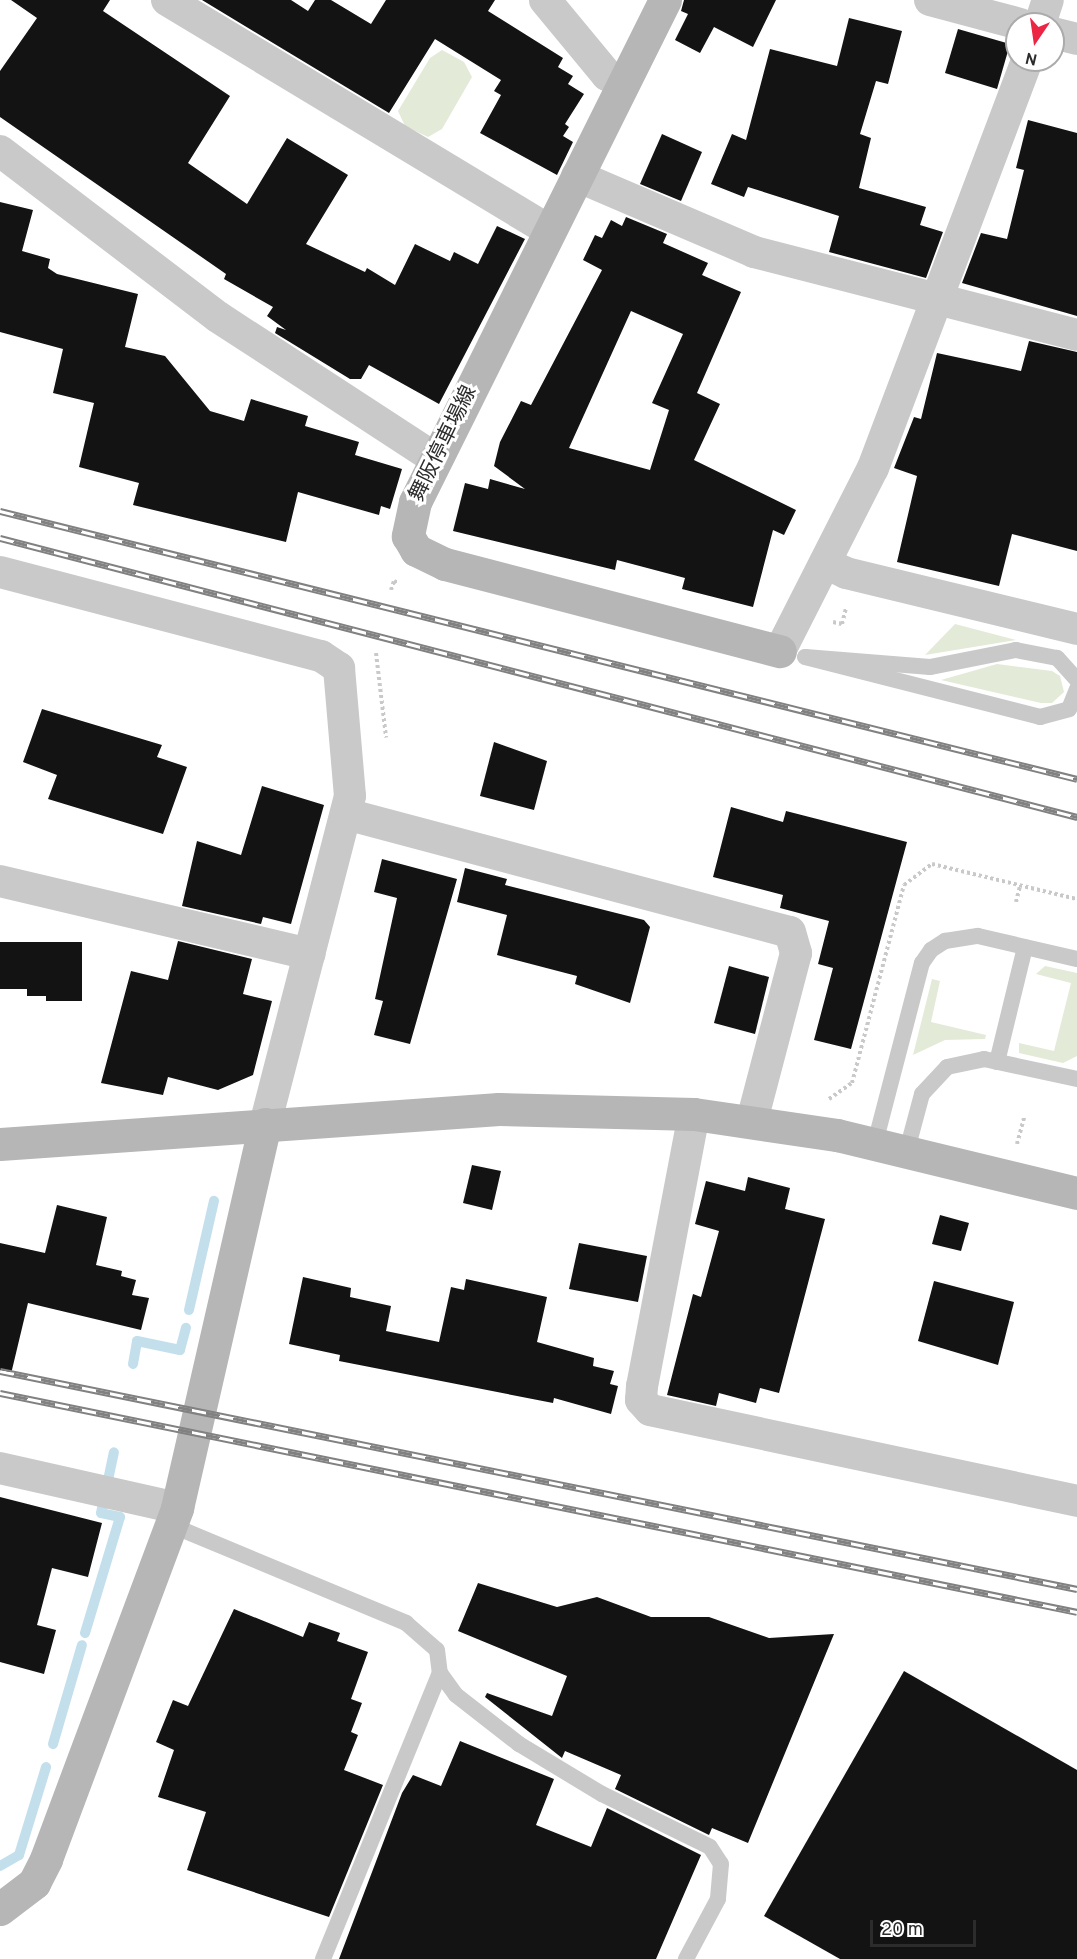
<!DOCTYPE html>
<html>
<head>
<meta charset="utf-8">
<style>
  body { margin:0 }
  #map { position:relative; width:1077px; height:1959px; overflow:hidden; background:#fff; font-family:Overpass,"Noto Sans JP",sans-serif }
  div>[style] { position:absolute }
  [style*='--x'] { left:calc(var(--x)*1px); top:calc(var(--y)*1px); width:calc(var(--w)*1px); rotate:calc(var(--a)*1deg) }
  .green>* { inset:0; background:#e3ead8 }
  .stream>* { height:10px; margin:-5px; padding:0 5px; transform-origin:5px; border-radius:5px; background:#c3dfec }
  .building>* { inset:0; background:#131313 }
  .path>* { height:4px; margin-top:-2px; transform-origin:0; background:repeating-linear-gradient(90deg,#c9c9c9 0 3px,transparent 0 6px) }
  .lane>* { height:16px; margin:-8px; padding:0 8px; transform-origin:8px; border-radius:8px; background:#c9c9c9 }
  .street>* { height:32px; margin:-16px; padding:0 16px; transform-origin:16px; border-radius:16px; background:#c9c9c9 }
  .secondary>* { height:33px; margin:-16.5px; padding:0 16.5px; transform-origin:16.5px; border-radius:16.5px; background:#b6b6b6 }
  .rail>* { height:7px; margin-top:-3.5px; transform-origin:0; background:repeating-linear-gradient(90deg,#fff 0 14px,#818181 0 28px); box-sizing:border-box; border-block:2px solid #818181 }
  span { translate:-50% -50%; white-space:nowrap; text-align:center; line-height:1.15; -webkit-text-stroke:6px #fff; paint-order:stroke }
  .street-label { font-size:21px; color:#2c2c2c }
  .north { position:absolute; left:1005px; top:12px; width:60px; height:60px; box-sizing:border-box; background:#fff; border:2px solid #ababab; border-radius:50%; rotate:193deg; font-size:16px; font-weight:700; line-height:24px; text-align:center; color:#2c2c2c }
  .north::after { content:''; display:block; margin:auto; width:21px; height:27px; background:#ec2544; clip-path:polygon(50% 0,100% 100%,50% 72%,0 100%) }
  .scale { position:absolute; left:870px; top:1920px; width:106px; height:27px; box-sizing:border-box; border:3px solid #2c2c2c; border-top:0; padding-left:8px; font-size:18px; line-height:21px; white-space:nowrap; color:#2c2c2c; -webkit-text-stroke:4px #fff; paint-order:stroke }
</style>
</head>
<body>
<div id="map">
  <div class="green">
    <i style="clip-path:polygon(442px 50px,464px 62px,472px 77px,442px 129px,428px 137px,405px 126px,398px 111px,430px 58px)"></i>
    <i style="clip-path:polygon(955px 624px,1016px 640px,925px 655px)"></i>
    <i style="clip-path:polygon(997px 664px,1052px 671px,1060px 676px,1064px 692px,1052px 703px,1041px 703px,941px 680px)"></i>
    <i style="clip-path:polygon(1045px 966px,1077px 973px,1077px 1056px,1063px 1063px,1019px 1053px,1019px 1043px,1054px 1051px,1071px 983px,1036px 974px)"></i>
    <i style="clip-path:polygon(932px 979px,940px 981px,931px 1022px,986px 1035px,985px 1039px,945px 1040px,913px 1055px)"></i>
  </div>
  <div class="stream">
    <i style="--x:189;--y:1310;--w:112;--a:-77.1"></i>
    <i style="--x:133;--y:1364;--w:23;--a:-80"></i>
    <i style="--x:137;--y:1341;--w:44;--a:11.8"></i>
    <i style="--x:180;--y:1350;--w:23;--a:-75"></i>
    <i style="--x:85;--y:1633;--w:121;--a:-73.2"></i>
    <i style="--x:120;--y:1517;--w:19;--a:-168"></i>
    <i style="--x:101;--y:1513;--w:62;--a:-78"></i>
    <i style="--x:53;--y:1744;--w:103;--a:-73.7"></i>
    <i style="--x:0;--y:1866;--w:22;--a:-30"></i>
    <i style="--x:19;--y:1855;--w:92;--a:-72.9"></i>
  </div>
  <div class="building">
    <i style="clip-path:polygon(11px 0,110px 0,103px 11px,230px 96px,188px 163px,247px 204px,287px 138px,348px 175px,306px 244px,365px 272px,367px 268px,395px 285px,415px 244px,450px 261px,454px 252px,478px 264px,497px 226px,525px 239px,439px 404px,369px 365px,361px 379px,350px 379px,275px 333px,277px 327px,286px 330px,267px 316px,273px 307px,224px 279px,226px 274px,0 117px,0 71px,37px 18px)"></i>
    <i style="clip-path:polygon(202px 0,291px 0,308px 11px,315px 0,331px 0,371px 24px,386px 0,495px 0,488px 11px,563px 58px,558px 67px,573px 76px,568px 84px,584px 94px,565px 124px,569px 127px,563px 136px,573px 142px,557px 175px,480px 133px,501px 95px,494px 91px,501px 80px,435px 39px,389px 113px)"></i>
    <i style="clip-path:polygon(684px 0,776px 0,753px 47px,714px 27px,700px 53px,675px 40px,688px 14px,681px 11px)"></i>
    <i style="clip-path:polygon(849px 18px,902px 31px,888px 84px,876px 81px,860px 134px,871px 138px,859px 188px,926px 207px,920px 225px,943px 232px,926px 278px,829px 252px,839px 216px,748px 187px,744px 197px,711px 184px,732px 134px,746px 140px,770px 49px,837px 66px)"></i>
    <i style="clip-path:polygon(958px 29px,1010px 44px,997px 89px,945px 73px)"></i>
    <i style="clip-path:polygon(1028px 120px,1077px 133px,1077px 316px,962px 283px,981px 233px,1007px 239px,1024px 170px,1016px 168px)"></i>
    <i style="clip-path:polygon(662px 134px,702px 152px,681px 201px,640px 184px)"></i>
    <i style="clip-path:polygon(0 202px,33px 210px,22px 251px,50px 259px,48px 268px,57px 274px,138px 294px,125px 347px,165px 356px,210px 411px,244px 421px,251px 399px,308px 416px,305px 426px,359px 442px,355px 455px,402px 469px,390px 509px,381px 506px,379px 515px,298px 492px,286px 542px,133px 505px,139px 483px,79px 467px,94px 403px,53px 393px,63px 349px,0 332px)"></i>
    <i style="clip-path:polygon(evenodd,626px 217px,667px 234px,663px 243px,708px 263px,702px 275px,741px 292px,697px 393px,720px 404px,694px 460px,796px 510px,784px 535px,773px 530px,753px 607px,682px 589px,685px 578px,617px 560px,615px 570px,453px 531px,465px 483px,488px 489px,490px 479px,525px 489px,494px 466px,500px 442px,521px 401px,531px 405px,602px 270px,583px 260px,595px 235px,602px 238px,611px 220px,622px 226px,626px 217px,631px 311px,683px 334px,652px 403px,669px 410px,650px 470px,569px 448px,631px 311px)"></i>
    <i style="clip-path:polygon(1029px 341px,1077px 352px,1077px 551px,1012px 534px,999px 586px,897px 562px,917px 476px,894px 468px,914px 417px,921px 419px,937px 353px,1021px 371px)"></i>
    <i style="clip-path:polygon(42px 709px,162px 745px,157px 757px,187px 767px,163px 834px,48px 799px,57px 775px,23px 762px)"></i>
    <i style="clip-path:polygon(494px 742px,547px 761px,534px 810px,480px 796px)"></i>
    <i style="clip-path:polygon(262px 786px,324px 805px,291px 924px,263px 917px,261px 924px,182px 906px,197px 841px,241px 855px)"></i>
    <i style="clip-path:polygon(731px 807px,783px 822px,786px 811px,907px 842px,851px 1049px,814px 1040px,833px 968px,818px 964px,829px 921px,780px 908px,783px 895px,713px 877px)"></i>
    <i style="clip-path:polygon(382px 859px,457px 879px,410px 1044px,374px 1035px,383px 1001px,375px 999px,397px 898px,374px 892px)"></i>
    <i style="clip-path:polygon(465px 868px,507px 879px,505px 885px,644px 920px,650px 927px,630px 1003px,575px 984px,577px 976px,497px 955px,507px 915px,457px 902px)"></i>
    <i style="clip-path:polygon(178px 941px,252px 959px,243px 994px,272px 1001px,253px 1075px,218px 1090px,168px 1077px,163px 1095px,101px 1083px,131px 971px,168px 980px)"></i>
    <i style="clip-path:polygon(0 942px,82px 942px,82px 1001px,46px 1001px,46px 996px,27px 996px,27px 989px,0 989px)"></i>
    <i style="clip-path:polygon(729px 966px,769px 977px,755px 1034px,714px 1023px)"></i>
    <i style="clip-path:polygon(472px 1165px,501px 1171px,492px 1210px,463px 1203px)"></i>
    <i style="clip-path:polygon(748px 1177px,790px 1188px,785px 1209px,825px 1219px,779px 1393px,760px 1388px,756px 1403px,719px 1393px,716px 1406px,667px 1395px,693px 1294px,701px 1297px,719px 1231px,695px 1224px,706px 1181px,745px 1191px)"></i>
    <i style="clip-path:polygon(57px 1205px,107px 1217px,96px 1265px,122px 1271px,121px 1276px,136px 1280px,132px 1295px,149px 1298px,141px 1330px,28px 1303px,11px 1374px,0 1372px,0 1243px,45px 1253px)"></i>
    <i style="clip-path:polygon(940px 1215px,969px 1223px,961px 1251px,932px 1244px)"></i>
    <i style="clip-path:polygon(579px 1243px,647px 1256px,638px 1302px,569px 1289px)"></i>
    <i style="clip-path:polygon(303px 1277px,351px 1288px,350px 1297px,391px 1306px,386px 1331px,439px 1342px,451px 1287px,464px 1290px,466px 1279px,547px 1297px,537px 1342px,594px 1358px,593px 1366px,614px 1371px,610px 1384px,618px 1386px,611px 1414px,554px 1398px,553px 1403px,339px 1361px,340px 1355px,289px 1344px)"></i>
    <i style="clip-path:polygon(934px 1281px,1014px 1302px,998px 1365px,918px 1341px)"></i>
    <i style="clip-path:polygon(0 1497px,102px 1523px,88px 1577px,52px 1568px,37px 1625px,56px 1630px,44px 1674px,0 1662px)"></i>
    <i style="clip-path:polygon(478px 1583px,557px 1607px,597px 1597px,651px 1617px,709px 1617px,769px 1638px,834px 1634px,748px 1843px,712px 1828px,709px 1835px,615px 1789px,621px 1775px,565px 1751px,562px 1758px,485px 1697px,487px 1693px,552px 1716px,567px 1676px,458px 1631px)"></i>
    <i style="clip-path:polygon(234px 1609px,303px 1637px,309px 1622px,340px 1633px,337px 1641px,368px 1652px,351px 1699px,362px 1703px,351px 1732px,358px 1735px,344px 1770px,383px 1785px,329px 1917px,187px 1870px,206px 1812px,158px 1797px,174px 1750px,156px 1742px,173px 1700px,188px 1706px)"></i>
    <i style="clip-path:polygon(904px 1671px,1077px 1770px,1077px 1959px,840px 1959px,764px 1916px)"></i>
    <i style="clip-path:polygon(460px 1741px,554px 1779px,536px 1825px,591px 1847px,607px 1808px,701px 1855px,656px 1959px,339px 1959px,402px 1793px,413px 1775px,441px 1786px)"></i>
  </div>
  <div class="path">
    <i style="--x:391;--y:590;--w:9;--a:-72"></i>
    <i style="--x:394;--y:581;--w:5;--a:22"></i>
    <i style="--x:833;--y:622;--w:9;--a:13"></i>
    <i style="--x:842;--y:624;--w:16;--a:-76"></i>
    <i style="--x:376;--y:653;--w:85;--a:83.2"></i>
    <i style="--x:1016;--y:902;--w:16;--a:-76"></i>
    <i style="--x:829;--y:1099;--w:28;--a:-35"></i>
    <i style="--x:852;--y:1083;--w:205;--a:-75.3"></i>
    <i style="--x:904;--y:885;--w:35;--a:-37"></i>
    <i style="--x:932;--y:864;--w:149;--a:13.6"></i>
    <i style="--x:1017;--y:1144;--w:28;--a:-75"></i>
  </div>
  <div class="lane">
    <i style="--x:1077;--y:680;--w:30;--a:-132"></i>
    <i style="--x:1057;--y:658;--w:42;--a:-169"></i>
    <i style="--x:1016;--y:650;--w:88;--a:168.8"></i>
    <i style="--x:930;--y:667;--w:125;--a:-175.4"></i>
    <i style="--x:805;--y:657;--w:243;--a:14.3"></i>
    <i style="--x:1040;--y:717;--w:30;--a:-15"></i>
    <i style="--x:1069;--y:709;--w:22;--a:-68"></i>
    <i style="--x:997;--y:1062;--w:118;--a:-76.3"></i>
    <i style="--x:875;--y:1143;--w:186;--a:-75.4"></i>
    <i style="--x:922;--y:963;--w:16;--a:-55"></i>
    <i style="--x:931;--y:950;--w:17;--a:-33"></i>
    <i style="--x:945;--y:941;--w:33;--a:-9"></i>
    <i style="--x:978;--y:936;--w:102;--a:13.1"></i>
    <i style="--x:907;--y:1150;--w:58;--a:-75"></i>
    <i style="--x:922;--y:1094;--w:37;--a:-47"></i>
    <i style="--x:947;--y:1067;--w:38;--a:-12"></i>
    <i style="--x:984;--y:1059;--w:95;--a:12.1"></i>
    <i style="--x:171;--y:1525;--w:255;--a:22.6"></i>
    <i style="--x:406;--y:1623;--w:41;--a:41.1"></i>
    <i style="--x:437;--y:1650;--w:23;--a:83"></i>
    <i style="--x:440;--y:1673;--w:27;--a:54"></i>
    <i style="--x:456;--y:1695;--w:80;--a:37.9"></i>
    <i style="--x:519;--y:1744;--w:97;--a:31.1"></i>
    <i style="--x:602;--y:1794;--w:120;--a:26.1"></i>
    <i style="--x:710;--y:1847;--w:20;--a:57"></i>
    <i style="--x:721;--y:1864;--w:35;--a:95"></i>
    <i style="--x:718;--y:1899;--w:68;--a:118.1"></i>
    <i style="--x:323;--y:1959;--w:309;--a:-67.8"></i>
  </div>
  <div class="street">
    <i style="--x:167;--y:0;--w:447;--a:31.1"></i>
    <i style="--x:545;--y:0;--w:97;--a:50.4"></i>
    <i style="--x:607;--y:75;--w:18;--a:27"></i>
    <i style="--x:930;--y:0;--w:93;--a:14.9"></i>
    <i style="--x:1040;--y:24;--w:25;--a:-72"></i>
    <i style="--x:1053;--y:33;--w:25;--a:14"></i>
    <i style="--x:0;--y:151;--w:274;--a:37.3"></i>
    <i style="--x:218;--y:317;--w:260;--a:33.1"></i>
    <i style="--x:577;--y:176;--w:193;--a:23.2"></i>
    <i style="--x:754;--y:252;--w:333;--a:14.4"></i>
    <i style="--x:825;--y:563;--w:23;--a:25"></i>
    <i style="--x:846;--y:573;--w:238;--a:13.6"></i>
    <i style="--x:0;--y:572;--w:332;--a:14.7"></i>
    <i style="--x:321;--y:656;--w:22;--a:34"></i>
    <i style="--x:339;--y:668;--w:128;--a:85.1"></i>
    <i style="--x:350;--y:796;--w:339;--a:104.5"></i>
    <i style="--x:780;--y:651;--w:205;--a:-63.1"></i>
    <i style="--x:873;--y:468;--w:436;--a:-69.3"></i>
    <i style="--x:346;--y:814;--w:459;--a:14.9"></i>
    <i style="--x:790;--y:932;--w:22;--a:74"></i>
    <i style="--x:796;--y:953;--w:174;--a:104.7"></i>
    <i style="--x:0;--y:881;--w:318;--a:13.3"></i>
    <i style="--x:694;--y:1114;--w:277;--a:100.8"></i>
    <i style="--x:642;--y:1386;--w:14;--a:94"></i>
    <i style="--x:641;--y:1400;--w:13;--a:48"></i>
    <i style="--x:650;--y:1410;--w:437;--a:12"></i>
    <i style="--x:0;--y:1468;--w:181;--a:12.7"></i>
  </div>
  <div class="secondary">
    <i style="--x:665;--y:0;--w:561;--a:116.47"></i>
    <i style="--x:415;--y:502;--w:35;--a:102"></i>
    <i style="--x:408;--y:536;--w:16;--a:60"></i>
    <i style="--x:416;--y:550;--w:32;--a:26"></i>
    <i style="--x:445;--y:564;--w:346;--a:14.6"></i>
    <i style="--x:0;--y:1144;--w:500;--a:-4.01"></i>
    <i style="--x:499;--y:1109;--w:195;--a:1.5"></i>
    <i style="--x:694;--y:1114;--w:145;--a:8.4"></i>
    <i style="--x:837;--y:1135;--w:247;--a:13.6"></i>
    <i style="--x:0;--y:1909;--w:43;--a:-37.4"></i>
    <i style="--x:34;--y:1883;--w:27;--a:-63"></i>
    <i style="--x:46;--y:1859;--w:375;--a:-69.5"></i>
    <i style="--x:177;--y:1508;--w:394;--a:-77.1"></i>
  </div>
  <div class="rail">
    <i style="--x:0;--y:511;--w:1110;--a:13.97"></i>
    <i style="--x:0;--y:538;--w:1113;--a:14.52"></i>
    <i style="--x:0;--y:1371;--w:1099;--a:11.44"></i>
    <i style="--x:0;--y:1393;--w:1099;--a:11.49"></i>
  </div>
  <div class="street-label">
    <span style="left:444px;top:444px;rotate:-64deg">舞阪停車場線</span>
  </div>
  <div class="north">N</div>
  <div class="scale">20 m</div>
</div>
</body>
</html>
